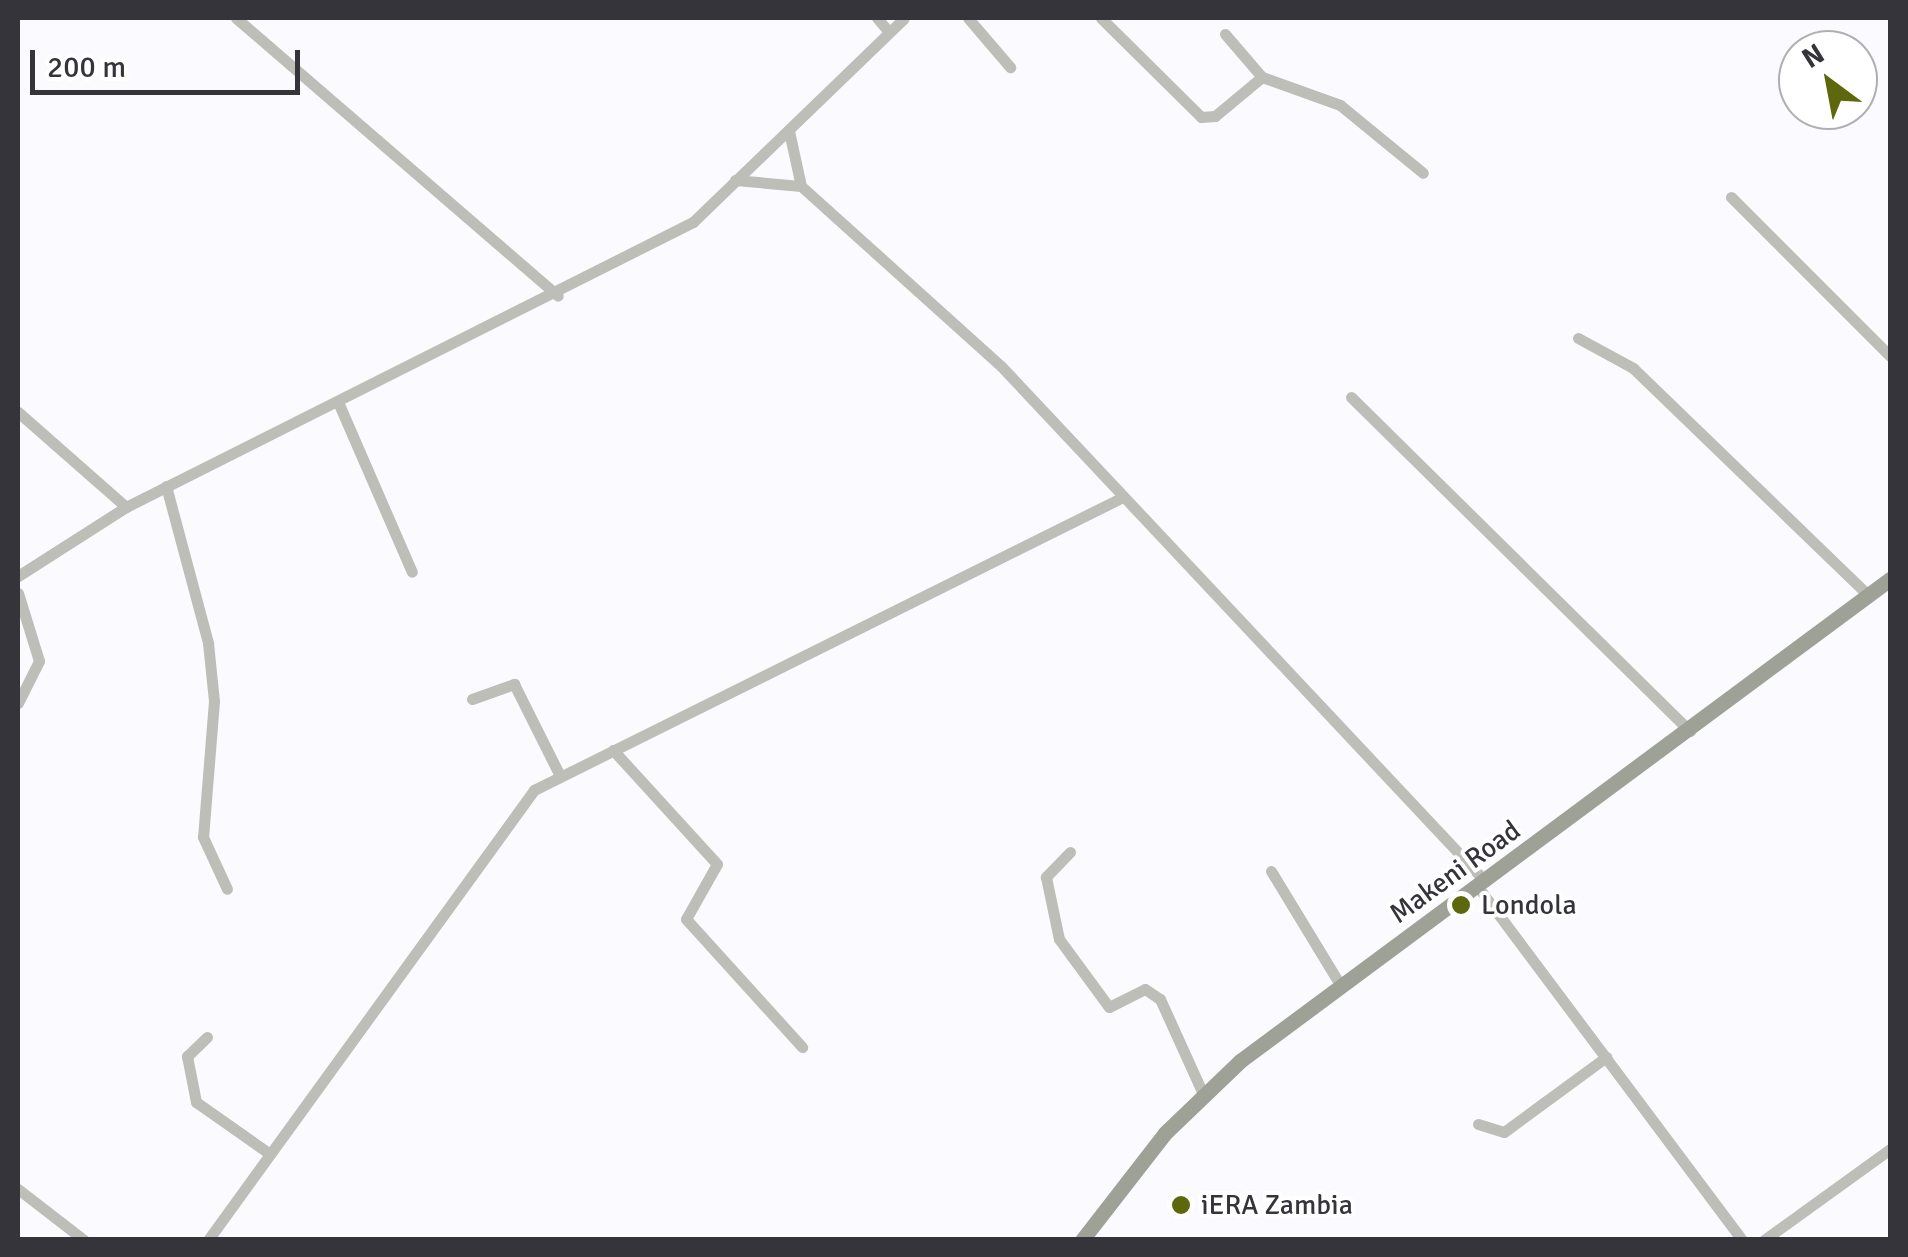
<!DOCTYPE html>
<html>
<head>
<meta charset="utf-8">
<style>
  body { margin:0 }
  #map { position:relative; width:1908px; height:1257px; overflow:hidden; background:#fbfafe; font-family:Signika,sans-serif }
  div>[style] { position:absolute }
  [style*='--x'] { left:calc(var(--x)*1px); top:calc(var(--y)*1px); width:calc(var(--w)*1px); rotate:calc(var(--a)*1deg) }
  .street>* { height:11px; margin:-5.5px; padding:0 5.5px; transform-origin:5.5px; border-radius:5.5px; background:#bdbeb7 }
  .secondary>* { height:15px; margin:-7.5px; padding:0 7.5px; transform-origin:7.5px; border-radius:7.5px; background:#9ea196 }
  .dots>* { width:28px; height:28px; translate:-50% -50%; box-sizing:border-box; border:5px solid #fff; border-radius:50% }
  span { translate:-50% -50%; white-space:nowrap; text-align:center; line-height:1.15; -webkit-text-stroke:8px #fff; paint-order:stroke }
  .street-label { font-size:28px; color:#36343b }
  .poi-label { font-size:28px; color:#36343b }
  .left { translate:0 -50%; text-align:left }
  .frame { position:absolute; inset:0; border:20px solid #36343b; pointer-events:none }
  .north { position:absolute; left:1778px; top:30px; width:100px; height:100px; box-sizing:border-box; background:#fff; border:2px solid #afaeb1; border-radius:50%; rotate:328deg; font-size:28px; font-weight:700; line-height:40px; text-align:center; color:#36343b }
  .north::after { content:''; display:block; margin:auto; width:35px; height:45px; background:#5d680c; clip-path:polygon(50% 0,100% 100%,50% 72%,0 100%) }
  .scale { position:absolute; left:30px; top:50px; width:270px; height:45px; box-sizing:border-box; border:5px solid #36343b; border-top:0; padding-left:12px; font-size:30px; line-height:35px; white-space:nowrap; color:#36343b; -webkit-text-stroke:8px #fff; paint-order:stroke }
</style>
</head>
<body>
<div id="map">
  <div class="street">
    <i style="--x:236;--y:18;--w:425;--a:40.8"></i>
    <i style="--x:877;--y:18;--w:18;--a:49"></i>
    <i style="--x:968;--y:18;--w:65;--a:49.4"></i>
    <i style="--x:1101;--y:18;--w:141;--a:44.7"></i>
    <i style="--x:1201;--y:117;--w:14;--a:-4"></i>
    <i style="--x:1215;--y:116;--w:61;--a:-39.7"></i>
    <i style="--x:1225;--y:34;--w:57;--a:49.3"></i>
    <i style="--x:1262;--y:77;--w:83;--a:19.7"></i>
    <i style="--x:1340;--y:105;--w:107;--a:39.3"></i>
    <i style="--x:789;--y:131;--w:56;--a:77.7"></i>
    <i style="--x:801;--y:186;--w:269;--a:42"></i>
    <i style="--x:1001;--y:366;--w:707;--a:46.78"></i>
    <i style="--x:735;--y:180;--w:66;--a:5.2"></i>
    <i style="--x:1731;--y:197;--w:225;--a:45"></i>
    <i style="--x:1578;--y:338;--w:63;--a:28.6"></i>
    <i style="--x:1633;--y:368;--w:328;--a:44"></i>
    <i style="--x:1351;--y:397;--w:476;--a:44.6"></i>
    <i style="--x:338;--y:402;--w:185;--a:66.5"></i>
    <i style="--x:18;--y:412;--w:144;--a:41.3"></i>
    <i style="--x:166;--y:486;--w:163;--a:75"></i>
    <i style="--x:208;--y:643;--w:58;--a:84.1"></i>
    <i style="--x:214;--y:701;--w:136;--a:94.6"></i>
    <i style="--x:203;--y:837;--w:57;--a:65.2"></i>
    <i style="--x:18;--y:576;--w:128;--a:-32.6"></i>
    <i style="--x:126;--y:507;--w:635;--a:-26.69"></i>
    <i style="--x:693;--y:222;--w:293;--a:-44"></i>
    <i style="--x:18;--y:593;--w:71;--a:72.8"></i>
    <i style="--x:39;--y:661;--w:47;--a:116.6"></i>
    <i style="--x:472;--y:699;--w:45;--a:-19.7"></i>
    <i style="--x:514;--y:684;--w:101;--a:63.4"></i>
    <i style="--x:613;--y:750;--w:154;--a:47.6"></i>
    <i style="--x:717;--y:864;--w:63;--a:119.4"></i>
    <i style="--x:686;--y:919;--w:173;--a:47.8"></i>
    <i style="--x:1070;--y:852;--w:35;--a:134"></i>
    <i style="--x:1046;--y:877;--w:63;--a:78.2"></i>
    <i style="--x:1059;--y:939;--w:84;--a:53.7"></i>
    <i style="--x:1109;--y:1007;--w:40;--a:-26.6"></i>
    <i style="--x:1145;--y:989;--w:18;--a:34"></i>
    <i style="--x:1160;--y:999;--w:104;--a:65.6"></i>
    <i style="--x:1271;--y:871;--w:135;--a:58.7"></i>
    <i style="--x:1478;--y:887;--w:441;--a:53.2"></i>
    <i style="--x:207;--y:1037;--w:28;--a:136"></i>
    <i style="--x:187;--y:1056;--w:47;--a:78.9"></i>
    <i style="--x:196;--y:1102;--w:90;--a:35.1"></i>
    <i style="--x:1478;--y:1124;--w:27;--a:17"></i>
    <i style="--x:1504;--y:1132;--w:127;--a:-36.3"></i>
    <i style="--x:18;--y:1189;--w:83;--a:37.7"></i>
    <i style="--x:208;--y:1240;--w:556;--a:-54.08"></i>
    <i style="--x:534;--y:790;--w:658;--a:-26.45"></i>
    <i style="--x:1764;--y:1240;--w:155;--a:-35.8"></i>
  </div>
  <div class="secondary">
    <i style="--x:1082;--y:1240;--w:135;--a:-52.2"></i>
    <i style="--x:1165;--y:1133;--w:104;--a:-43.8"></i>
    <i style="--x:1240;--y:1061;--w:809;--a:-36.56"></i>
  </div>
  <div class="dots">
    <i style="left:1461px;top:905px;background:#5d680c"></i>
    <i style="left:1181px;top:1205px;background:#5d680c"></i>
  </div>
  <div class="street-label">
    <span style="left:1455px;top:872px;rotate:-36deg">Makeni Road</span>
  </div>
  <div class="poi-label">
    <span class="left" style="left:1481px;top:905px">Londola</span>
    <span class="left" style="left:1201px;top:1205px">iERA Zambia</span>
  </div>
  <div class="frame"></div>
  <div class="north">N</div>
  <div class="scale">200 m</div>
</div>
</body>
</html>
